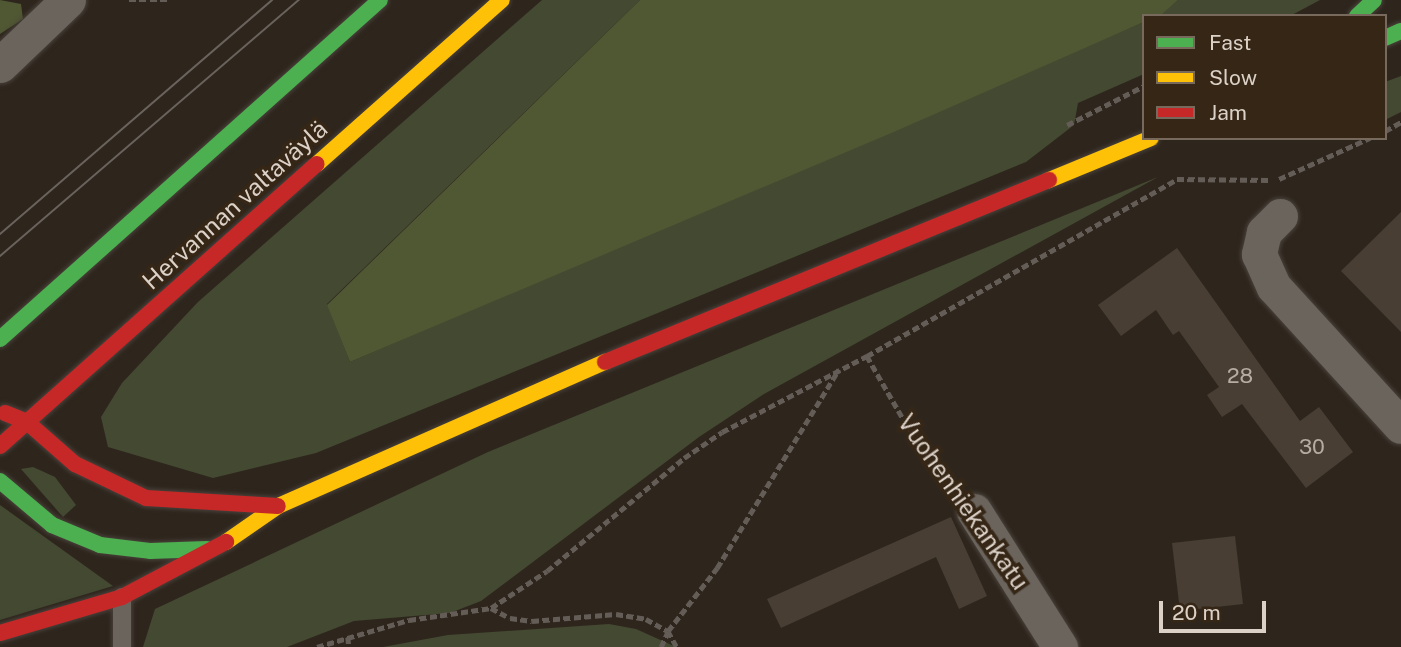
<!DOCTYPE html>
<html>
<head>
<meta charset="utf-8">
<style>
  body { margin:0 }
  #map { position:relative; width:1401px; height:647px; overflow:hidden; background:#2e261d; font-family:"Public Sans",sans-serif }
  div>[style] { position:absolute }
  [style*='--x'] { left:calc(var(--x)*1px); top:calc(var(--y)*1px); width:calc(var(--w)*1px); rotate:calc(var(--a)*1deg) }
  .green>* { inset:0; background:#444932 }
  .forest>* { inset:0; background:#505733 }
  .building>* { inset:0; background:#483e34 }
  .path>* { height:4.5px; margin-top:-2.25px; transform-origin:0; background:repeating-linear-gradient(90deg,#645d57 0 7px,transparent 0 10.5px) }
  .roads { filter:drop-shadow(0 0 2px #49413b) drop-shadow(0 0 2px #49413b) }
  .lane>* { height:18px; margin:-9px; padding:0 9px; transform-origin:9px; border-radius:9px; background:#6a645d }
  .street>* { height:35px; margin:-17.5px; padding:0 17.5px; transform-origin:17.5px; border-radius:17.5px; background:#6a645d }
  .fast>* { height:16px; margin:-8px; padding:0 8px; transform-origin:8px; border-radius:8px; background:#4caf50 }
  .slow>* { height:16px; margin:-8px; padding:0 8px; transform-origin:8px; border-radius:8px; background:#ffc107 }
  .jam>* { height:16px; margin:-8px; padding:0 8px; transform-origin:8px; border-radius:8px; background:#c62828 }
  .tram>* { height:2px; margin:-1px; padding:0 1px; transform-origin:1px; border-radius:1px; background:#6a635d }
  span { translate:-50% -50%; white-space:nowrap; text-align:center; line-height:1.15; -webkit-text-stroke:7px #352616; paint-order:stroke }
  .number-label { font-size:21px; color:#b6aca2 }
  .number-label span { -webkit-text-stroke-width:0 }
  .street-label { font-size:24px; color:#dbd1c7 }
  .legend { position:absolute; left:1142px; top:14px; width:245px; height:126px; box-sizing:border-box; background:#352616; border:2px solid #776a5d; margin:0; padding:9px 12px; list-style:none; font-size:21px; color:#dbd1c7 }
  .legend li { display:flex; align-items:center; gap:14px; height:35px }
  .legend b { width:35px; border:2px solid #776a5d }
  .scale { position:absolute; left:1159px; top:601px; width:107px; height:32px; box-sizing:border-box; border:4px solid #dbd1c7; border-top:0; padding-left:9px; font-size:21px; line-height:24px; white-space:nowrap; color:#dbd1c7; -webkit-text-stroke:5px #352616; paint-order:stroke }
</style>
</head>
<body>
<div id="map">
  <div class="green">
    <i style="clip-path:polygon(542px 0,640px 0,327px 304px,350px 362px,1144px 22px,1144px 74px,1078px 103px,1074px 125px,1026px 162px,316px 453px,213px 478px,108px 447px,101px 417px,122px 383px,198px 302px)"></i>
    <i style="clip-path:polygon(1178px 0,1320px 0,1290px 16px,1158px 16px)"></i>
    <i style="clip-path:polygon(1401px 76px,1401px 112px,1385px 120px,1385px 82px)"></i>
    <i style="clip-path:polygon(1158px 177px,764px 394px,699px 437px,481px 601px,450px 613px,354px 621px,287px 647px,143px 647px,155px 609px,488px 452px)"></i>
    <i style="clip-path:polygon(33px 467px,55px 477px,76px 505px,63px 517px,21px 469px)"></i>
    <i style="clip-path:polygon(0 505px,113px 586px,0 620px)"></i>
    <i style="clip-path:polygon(609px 624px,636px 629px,676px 647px,383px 647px,448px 635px)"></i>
  </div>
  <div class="forest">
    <i style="clip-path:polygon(0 0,21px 4px,23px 19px,0 34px)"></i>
    <i style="clip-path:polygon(640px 0,1178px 0,1162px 14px,1144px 16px,1144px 22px,896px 131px,350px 362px,327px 305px)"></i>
  </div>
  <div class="building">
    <i style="clip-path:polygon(1401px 212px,1401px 332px,1341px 271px)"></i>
    <i style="clip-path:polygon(1177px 248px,1300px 421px,1319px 407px,1353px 452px,1306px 488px,1242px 404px,1222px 417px,1207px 395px,1219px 387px,1179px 331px,1173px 335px,1156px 310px,1121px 336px,1098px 305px)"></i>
    <i style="clip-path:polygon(951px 517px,987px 596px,959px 609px,936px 557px,781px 628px,767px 599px)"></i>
    <i style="clip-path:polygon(1235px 536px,1243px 604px,1180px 611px,1172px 543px)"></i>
  </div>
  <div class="path">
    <i style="--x:129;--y:0;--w:39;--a:0"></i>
    <i style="--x:1067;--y:125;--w:86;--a:-26.9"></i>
    <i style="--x:1385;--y:131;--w:18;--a:-29"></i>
    <i style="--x:1279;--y:179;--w:100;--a:-24.3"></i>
    <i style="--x:867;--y:356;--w:82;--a:60"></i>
    <i style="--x:908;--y:427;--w:74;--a:51.6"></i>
    <i style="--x:491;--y:608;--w:21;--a:28"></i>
    <i style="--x:510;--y:618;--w:22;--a:8"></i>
    <i style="--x:532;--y:621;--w:84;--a:-4.8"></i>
    <i style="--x:616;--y:614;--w:30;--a:9"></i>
    <i style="--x:646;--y:619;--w:25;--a:29"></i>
    <i style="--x:668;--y:631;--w:18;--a:61"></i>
    <i style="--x:348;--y:637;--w:10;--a:84"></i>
    <i style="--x:317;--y:647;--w:96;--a:-16.4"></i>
    <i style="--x:409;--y:620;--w:83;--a:-8.3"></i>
    <i style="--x:491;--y:608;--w:67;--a:-33.5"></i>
    <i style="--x:547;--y:571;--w:178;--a:-39.5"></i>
    <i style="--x:684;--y:458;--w:46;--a:-34.4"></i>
    <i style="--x:722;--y:432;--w:164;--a:-27.7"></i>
    <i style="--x:867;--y:356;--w:357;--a:-29.7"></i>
    <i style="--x:1177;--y:179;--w:93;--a:0.6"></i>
    <i style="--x:661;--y:647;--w:17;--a:-66"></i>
    <i style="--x:668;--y:631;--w:80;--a:-52.1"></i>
    <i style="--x:717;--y:568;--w:233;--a:-58.5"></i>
  </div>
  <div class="roads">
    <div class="lane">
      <i style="--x:122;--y:647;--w:50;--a:-90"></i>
    </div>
    <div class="street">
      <i style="--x:0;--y:65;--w:94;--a:-43.7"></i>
      <i style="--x:1280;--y:216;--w:23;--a:135"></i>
      <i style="--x:1264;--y:232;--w:23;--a:103"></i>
      <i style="--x:1259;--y:254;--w:36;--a:66"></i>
      <i style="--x:1274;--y:287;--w:188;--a:47.6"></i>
      <i style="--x:974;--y:511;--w:161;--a:57.7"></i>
    </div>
    <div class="fast">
      <i style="--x:1357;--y:16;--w:23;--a:-43"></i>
      <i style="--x:1385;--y:38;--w:17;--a:-24"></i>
      <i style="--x:0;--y:339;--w:509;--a:-41.74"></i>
      <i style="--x:0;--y:481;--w:68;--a:40.2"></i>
      <i style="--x:52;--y:525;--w:52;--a:22.6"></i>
      <i style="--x:100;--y:545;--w:50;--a:6.8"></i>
      <i style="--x:150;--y:551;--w:57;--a:-2"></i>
    </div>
    <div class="slow">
      <i style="--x:317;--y:164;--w:247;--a:-41.6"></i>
      <i style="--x:1049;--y:180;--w:110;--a:-22.4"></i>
      <i style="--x:226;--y:542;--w:63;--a:-34.7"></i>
      <i style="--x:278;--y:506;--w:357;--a:-23.8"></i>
    </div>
    <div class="jam">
      <i style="--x:605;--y:362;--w:480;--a:-22.3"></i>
      <i style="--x:5;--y:413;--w:24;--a:22"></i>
      <i style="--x:27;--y:422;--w:64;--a:41.2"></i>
      <i style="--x:75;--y:464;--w:79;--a:25.6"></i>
      <i style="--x:146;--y:498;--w:132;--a:3.5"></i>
      <i style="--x:0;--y:446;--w:424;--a:-41.7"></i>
      <i style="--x:0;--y:633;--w:127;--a:-16.4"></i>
      <i style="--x:122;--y:597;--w:118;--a:-27.9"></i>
    </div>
  </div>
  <div class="tram">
    <i style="--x:0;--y:234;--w:359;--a:-40.7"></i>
    <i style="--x:0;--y:256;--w:394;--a:-40.6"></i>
  </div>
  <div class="number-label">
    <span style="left:1240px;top:376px">28</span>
    <span style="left:1312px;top:447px">30</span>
  </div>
  <div class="street-label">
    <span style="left:235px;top:205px;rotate:-42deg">Hervannan valtaväylä</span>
    <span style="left:963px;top:502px;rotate:55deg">Vuohenhiekankatu</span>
  </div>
  <ul class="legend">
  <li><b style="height:9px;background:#4caf50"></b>Fast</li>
  <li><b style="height:9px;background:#ffc107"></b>Slow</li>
  <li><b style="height:9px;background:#c62828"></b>Jam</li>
  </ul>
  <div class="scale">20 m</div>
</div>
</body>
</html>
